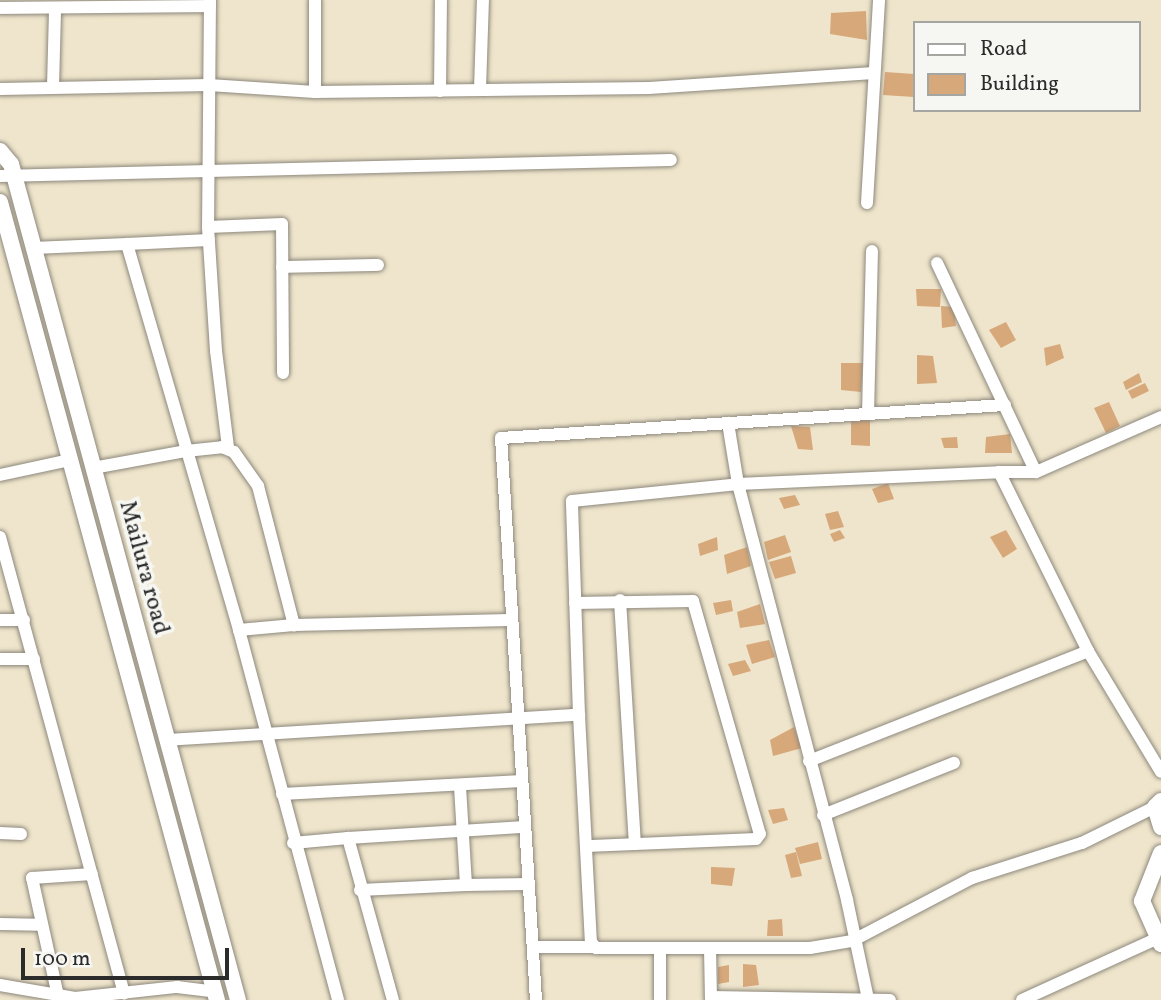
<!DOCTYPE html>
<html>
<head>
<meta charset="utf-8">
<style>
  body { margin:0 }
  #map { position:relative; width:1161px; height:1000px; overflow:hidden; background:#efe5cc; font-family:Vollkorn,serif }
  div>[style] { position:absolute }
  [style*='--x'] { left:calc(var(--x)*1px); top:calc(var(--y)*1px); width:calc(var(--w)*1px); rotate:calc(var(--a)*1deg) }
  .building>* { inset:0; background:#d7a87a }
  .roads { filter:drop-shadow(0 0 2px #8d887c) drop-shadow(0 0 2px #8d887c) }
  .minor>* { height:12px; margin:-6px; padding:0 6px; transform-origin:6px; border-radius:6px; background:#fff }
  .tertiary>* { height:16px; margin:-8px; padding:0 8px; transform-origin:8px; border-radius:8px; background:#fff }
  span { translate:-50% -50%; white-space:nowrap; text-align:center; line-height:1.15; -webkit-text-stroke:7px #f6f6f2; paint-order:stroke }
  .street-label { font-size:24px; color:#2b2b2b }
  .legend { position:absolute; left:913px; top:21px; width:228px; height:91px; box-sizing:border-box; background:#f6f6f2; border:2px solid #a5a5a2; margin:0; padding:9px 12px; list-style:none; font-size:21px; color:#2b2b2b }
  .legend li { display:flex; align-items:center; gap:14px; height:35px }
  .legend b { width:35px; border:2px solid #a5a5a2 }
  .scale { position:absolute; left:21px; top:948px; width:208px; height:32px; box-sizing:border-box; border:4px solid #2b2b2b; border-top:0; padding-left:9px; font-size:21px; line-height:24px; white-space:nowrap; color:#2b2b2b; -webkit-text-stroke:5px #f6f6f2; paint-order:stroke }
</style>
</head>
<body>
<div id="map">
  <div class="building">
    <i style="clip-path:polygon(866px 11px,867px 40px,830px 34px,831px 13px)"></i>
    <i style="clip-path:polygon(885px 72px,914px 74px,914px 97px,883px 95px)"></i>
    <i style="clip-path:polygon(916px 289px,941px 289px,940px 307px,917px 306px)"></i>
    <i style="clip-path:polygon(941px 306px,954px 307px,956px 326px,942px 328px)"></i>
    <i style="clip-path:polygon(1006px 322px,1016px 340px,1001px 348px,989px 330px)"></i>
    <i style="clip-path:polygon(1060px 344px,1064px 358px,1046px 366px,1044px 348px)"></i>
    <i style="clip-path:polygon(917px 355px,933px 356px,937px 383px,917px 384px)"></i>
    <i style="clip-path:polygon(841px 363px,863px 363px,861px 392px,841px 390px)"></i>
    <i style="clip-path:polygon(1139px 373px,1142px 382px,1126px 390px,1123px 382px)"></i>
    <i style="clip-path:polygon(1145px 383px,1149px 391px,1132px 399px,1128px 391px)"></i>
    <i style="clip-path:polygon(1109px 402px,1120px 426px,1106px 433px,1094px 408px)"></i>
    <i style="clip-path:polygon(870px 418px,870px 446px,851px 445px,851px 421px)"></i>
    <i style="clip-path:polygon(791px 426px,810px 427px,813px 450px,798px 449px)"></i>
    <i style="clip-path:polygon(1010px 434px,1012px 453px,985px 453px,986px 437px)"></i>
    <i style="clip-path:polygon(957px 437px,958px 448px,944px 448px,941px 438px)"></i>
    <i style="clip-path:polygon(888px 483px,894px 499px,878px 503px,872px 489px)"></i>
    <i style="clip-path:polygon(795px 495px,800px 505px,784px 509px,779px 498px)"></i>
    <i style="clip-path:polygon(838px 511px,844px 527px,830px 530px,825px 514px)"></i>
    <i style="clip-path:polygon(840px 530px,845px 538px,834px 542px,830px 534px)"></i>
    <i style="clip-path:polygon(1006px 530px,1017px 549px,1003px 558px,990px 537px)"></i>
    <i style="clip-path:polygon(785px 535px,791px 552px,768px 560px,764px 542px)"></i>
    <i style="clip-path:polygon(717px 537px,718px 550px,700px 556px,698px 544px)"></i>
    <i style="clip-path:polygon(747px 547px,751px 566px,727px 574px,724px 555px)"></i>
    <i style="clip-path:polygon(791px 556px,796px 573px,775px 579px,769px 562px)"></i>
    <i style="clip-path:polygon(731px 600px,733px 611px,716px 615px,713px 603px)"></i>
    <i style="clip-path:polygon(760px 604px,765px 624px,740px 628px,737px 612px)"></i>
    <i style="clip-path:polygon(769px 640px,775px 657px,752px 664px,746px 645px)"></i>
    <i style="clip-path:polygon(745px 660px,751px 671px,733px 676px,728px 664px)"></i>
    <i style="clip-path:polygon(794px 727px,802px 748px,773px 756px,770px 740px)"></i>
    <i style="clip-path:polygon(784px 808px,788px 820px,773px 824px,768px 810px)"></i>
    <i style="clip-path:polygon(818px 842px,822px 859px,800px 864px,795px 848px)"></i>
    <i style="clip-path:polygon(796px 852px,802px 876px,791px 878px,785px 855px)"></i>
    <i style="clip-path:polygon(711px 867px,735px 868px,732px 886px,711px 884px)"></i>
    <i style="clip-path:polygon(782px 919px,783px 936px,767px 936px,768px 920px)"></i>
    <i style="clip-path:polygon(743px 964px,756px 965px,759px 985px,743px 987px)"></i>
    <i style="clip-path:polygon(729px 965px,729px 982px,718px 984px,718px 967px)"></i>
  </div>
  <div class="roads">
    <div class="minor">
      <i style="--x:210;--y:0;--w:227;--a:90.5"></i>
      <i style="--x:208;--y:227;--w:124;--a:86.3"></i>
      <i style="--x:216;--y:351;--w:98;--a:82.9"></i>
      <i style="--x:315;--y:0;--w:92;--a:90"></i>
      <i style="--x:0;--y:8;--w:210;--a:-0.5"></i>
      <i style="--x:53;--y:87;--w:79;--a:-88.5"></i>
      <i style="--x:0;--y:89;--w:209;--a:-1.1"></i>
      <i style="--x:209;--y:85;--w:106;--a:3.8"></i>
      <i style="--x:315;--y:92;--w:334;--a:-0.7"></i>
      <i style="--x:649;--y:88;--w:225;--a:-3.8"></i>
      <i style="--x:480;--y:89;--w:89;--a:-88.1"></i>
      <i style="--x:440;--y:91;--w:91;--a:-89.4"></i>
      <i style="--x:0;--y:176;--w:671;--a:-1.37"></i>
      <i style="--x:867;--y:203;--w:203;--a:-86.6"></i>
      <i style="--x:208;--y:227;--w:74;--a:-2.3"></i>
      <i style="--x:282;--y:224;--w:149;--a:89.6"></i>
      <i style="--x:127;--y:244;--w:82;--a:-2.8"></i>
      <i style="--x:33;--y:248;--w:94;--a:-2.4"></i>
      <i style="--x:127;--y:244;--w:402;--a:73.8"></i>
      <i style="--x:239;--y:630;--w:383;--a:75"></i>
      <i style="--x:937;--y:263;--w:231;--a:64.7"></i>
      <i style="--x:282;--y:267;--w:96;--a:-1.2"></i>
      <i style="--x:868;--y:414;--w:163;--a:-88.6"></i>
      <i style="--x:728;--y:423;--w:62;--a:80.7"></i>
      <i style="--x:738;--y:484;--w:430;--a:75.3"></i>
      <i style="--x:847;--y:900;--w:101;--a:78"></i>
      <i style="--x:93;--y:468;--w:95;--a:-10.4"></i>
      <i style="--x:186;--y:451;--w:36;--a:-6"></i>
      <i style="--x:222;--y:447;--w:13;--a:23"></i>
      <i style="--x:234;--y:452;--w:42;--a:54.8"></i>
      <i style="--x:258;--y:486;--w:144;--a:75.5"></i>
      <i style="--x:0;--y:475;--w:72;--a:-12.1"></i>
      <i style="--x:0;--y:537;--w:473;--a:74.8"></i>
      <i style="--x:620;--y:600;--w:244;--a:86.5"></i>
      <i style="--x:575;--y:603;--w:118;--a:-1"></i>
      <i style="--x:693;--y:601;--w:242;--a:74"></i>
      <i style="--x:760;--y:834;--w:6;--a:129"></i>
      <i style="--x:756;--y:839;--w:170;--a:177.6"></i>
      <i style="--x:0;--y:620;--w:24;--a:0"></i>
      <i style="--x:239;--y:630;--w:55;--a:-5.2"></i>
      <i style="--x:294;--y:625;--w:216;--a:-1.3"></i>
      <i style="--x:1088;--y:651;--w:200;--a:-116.4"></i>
      <i style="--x:999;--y:472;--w:37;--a:0"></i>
      <i style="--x:1036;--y:472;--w:137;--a:-23.7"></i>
      <i style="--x:0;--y:659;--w:34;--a:0"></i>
      <i style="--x:579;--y:715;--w:227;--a:87"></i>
      <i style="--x:591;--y:942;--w:8;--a:50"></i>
      <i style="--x:596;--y:948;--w:214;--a:0"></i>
      <i style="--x:810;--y:948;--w:43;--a:-9.5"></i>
      <i style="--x:852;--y:941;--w:136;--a:-27.7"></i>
      <i style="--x:972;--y:878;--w:115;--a:-17.7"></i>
      <i style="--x:1082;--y:843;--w:81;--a:-26.3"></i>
      <i style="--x:166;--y:740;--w:414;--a:-3.5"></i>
      <i style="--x:579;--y:715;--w:214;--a:-91.9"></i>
      <i style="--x:572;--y:501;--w:167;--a:-5.8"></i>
      <i style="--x:738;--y:484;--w:261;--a:-2.6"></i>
      <i style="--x:809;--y:761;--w:300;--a:-21.5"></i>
      <i style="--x:1088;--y:651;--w:141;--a:58.9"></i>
      <i style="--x:282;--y:794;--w:240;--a:-3.1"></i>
      <i style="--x:823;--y:815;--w:141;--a:-21.7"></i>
      <i style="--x:0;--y:833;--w:21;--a:3"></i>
      <i style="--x:348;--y:838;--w:177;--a:-3.6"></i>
      <i style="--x:293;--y:843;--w:55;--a:-5.2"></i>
      <i style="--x:348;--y:838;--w:168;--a:74.5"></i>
      <i style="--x:466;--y:885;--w:62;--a:-0.9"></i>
      <i style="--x:360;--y:890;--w:106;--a:-2.7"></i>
      <i style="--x:466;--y:885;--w:99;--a:-93.5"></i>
      <i style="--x:0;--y:924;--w:39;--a:1"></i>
      <i style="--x:533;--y:947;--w:60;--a:0"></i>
      <i style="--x:710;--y:948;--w:52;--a:88.9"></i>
      <i style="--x:660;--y:949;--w:51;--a:90"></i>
      <i style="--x:0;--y:985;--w:76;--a:9.8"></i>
      <i style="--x:75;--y:998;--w:103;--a:-6.2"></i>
      <i style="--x:177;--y:987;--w:38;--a:7"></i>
      <i style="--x:58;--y:996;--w:121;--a:-102.4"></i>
      <i style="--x:32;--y:878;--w:60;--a:-3.8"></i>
      <i style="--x:711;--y:997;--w:179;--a:1"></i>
      <i style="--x:536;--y:1000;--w:563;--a:-93.56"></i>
      <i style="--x:501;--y:438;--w:505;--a:-3.75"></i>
      <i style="--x:1022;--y:1000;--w:149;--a:-24.5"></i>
    </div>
    <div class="tertiary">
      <i style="--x:0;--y:151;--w:17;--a:50"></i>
      <i style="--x:11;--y:164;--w:866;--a:74.81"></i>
      <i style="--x:0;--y:202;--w:827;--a:74.79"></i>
      <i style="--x:1161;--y:801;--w:8;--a:135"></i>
      <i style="--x:1155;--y:807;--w:21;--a:73"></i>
      <i style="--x:1161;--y:853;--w:52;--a:111.6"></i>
      <i style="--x:1142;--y:901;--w:47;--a:66.2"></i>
    </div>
  </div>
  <div class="street-label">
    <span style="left:143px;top:568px;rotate:75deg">Mailura road</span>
  </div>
  <ul class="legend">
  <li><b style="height:9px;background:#fff"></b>Road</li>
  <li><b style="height:19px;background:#d7a87a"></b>Building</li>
  </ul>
  <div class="scale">100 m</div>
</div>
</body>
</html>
